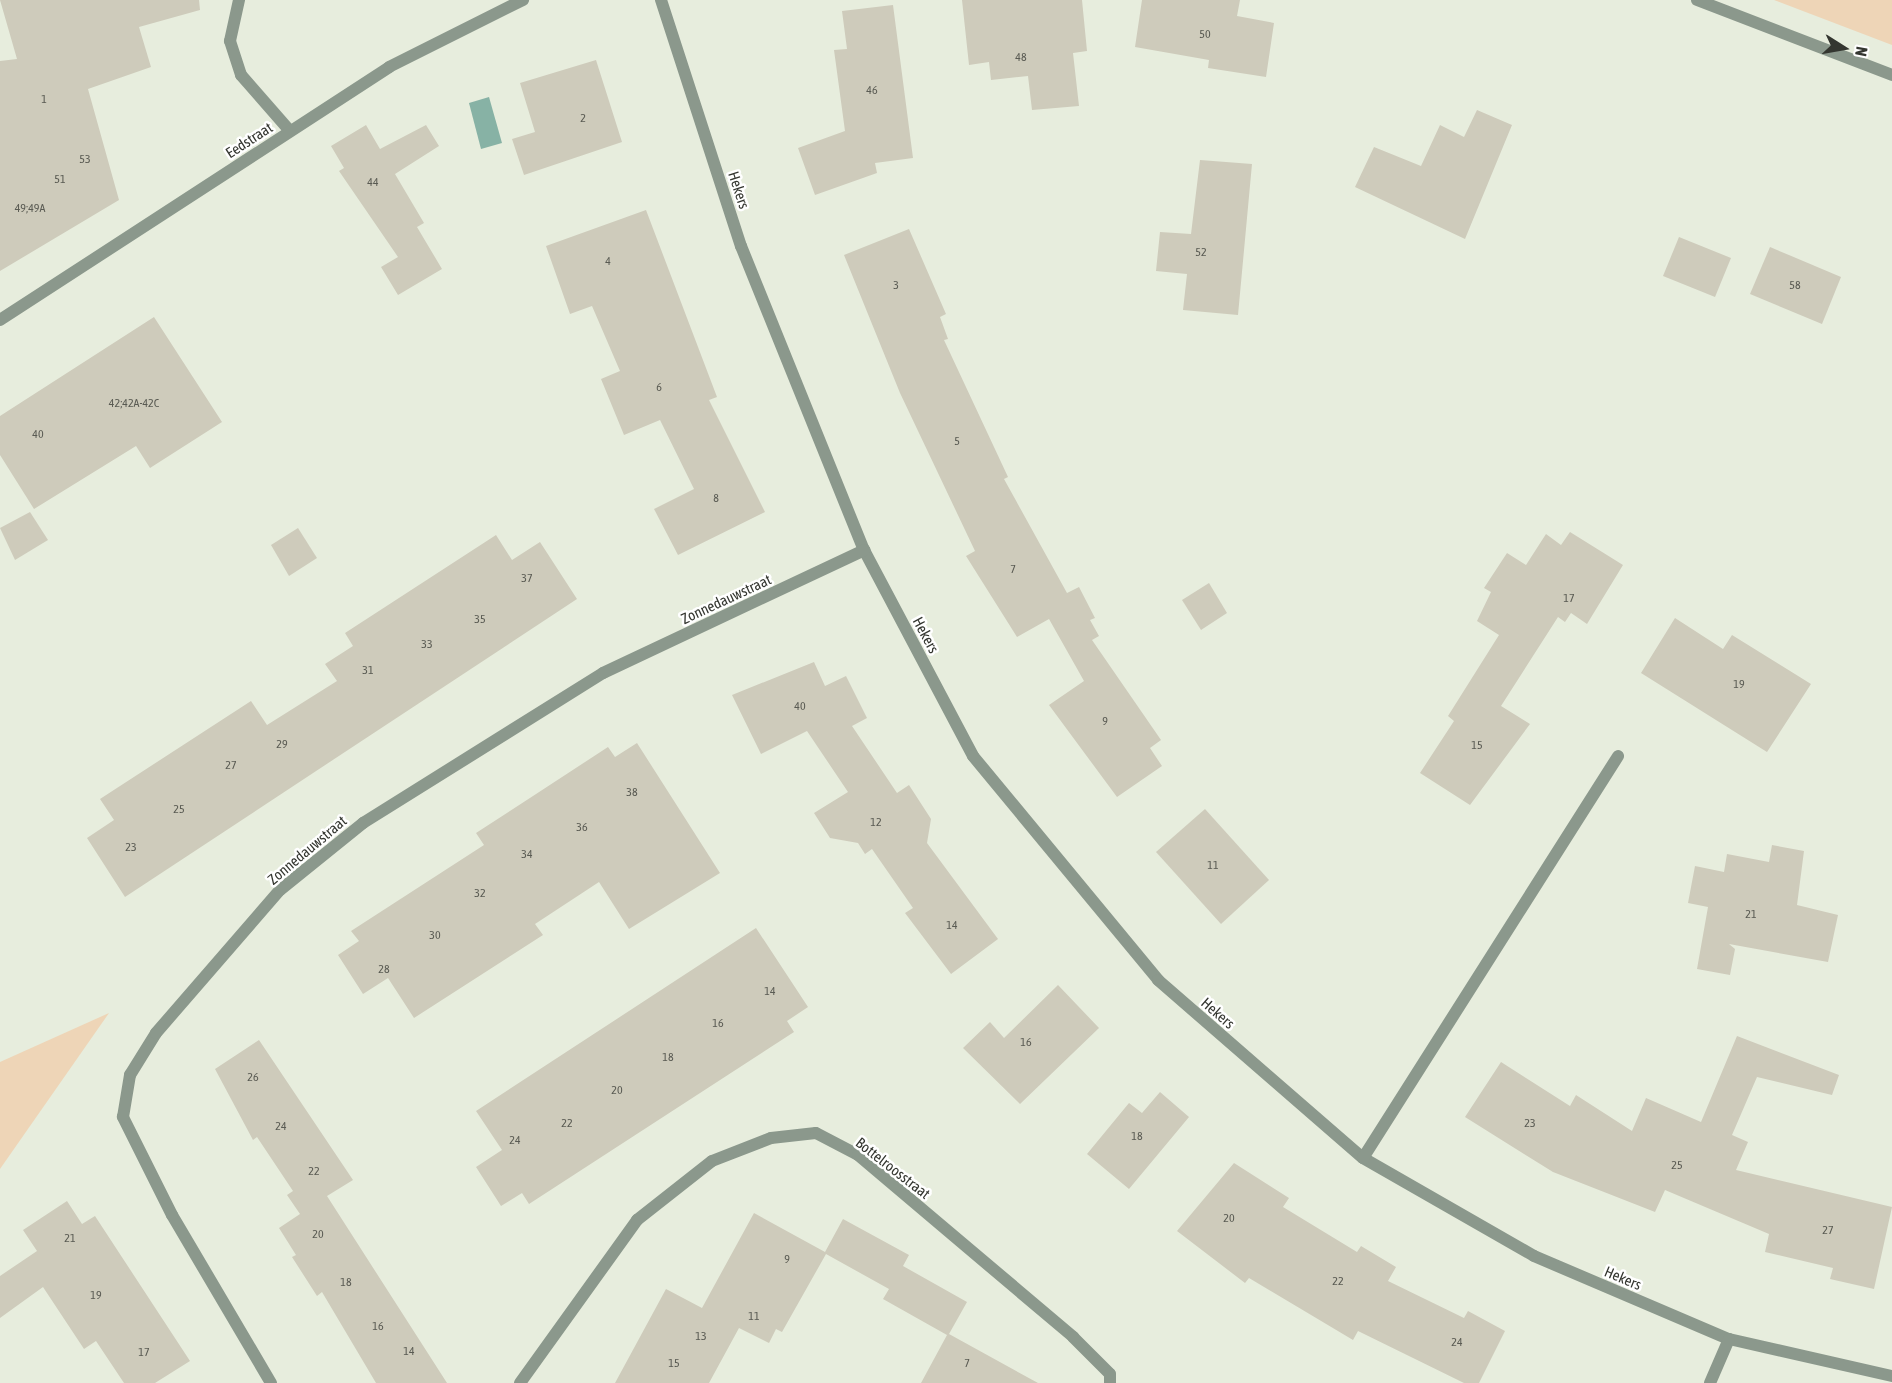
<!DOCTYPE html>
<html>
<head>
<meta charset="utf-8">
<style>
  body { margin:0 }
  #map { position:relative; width:1892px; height:1383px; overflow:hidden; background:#e7eddd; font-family:"Asap Condensed",sans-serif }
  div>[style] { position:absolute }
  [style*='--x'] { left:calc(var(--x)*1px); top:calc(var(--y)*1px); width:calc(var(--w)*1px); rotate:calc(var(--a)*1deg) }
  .green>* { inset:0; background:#eed5b7 }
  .water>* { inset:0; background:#87b2a5 }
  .building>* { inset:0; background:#cecbbb }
  .street>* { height:12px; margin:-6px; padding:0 6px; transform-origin:6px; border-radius:6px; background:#8b988c }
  span { translate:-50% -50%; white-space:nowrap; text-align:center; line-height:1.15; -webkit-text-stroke:5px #fff; paint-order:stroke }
  .number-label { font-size:12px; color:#5a5b53 }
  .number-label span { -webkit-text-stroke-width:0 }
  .street-label { font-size:15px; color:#343630 }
  .north { position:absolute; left:1814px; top:18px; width:60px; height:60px; -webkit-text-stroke:4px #fff; paint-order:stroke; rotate:101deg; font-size:16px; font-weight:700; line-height:24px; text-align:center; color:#343630 }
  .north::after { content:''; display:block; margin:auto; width:21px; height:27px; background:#343630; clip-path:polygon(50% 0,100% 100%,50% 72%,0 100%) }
</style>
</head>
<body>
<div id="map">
  <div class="green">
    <i style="clip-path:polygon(1774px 0,1892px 0,1892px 45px)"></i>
    <i style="clip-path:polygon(109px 1013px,0 1169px,0 1062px)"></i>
  </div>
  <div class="water">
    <i style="clip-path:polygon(489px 97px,502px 143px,481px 149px,469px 103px)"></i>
  </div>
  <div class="building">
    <i style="clip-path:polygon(0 0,199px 0,200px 10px,139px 27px,151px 67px,88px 89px,119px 200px,0 271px,0 61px,17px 59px)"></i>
    <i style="clip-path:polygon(962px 0,1082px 0,1087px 51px,1073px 53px,1079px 106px,1032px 110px,1028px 76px,991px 80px,989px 62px,969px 65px)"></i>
    <i style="clip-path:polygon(1142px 0,1240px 0,1237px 16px,1274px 23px,1266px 77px,1208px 68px,1209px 60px,1135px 47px)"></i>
    <i style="clip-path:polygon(893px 5px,913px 158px,875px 163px,877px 173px,815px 195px,798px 148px,845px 131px,834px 50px,847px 49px,842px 11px)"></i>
    <i style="clip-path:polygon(596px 60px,622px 142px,524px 175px,512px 139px,535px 132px,520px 83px)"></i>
    <i style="clip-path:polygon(1477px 110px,1512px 125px,1465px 239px,1355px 187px,1374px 147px,1421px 166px,1440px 125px,1464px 137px)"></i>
    <i style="clip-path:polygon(366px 125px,380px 149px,426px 125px,439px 146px,395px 174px,424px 223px,417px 227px,442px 269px,398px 295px,381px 267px,398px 257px,339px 171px,344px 168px,331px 146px)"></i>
    <i style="clip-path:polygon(1200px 160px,1252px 164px,1238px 315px,1183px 310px,1187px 274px,1156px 271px,1160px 232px,1191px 234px)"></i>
    <i style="clip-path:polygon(646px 210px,717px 397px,709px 400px,765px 512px,678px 555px,654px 509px,694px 489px,660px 420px,624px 435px,601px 379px,620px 371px,592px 306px,570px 314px,546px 246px)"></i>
    <i style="clip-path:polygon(909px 229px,946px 314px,940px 317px,948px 339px,944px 340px,1008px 477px,1004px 479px,1067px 593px,1079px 587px,1095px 618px,1090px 620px,1099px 636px,1092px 640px,1161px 740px,1150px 748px,1162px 766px,1117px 797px,1049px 705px,1084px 681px,1049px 619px,1017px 637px,966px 556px,975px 551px,900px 393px,844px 255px)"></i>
    <i style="clip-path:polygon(1679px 237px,1731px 258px,1715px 297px,1663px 276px)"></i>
    <i style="clip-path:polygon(1770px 247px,1841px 277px,1822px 324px,1750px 294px)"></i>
    <i style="clip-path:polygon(154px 317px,222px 422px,150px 468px,136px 446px,34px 509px,0 455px,0 416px)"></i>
    <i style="clip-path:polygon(30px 512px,48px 540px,15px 560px,0 528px)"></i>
    <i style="clip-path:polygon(298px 528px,317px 558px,289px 576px,271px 545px)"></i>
    <i style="clip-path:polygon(1570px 532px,1623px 565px,1587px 624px,1571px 613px,1565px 622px,1558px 617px,1501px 706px,1530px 724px,1470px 805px,1420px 773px,1454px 721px,1448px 716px,1499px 635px,1477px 621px,1491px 592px,1484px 588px,1507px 553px,1526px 565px,1546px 534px,1561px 545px)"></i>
    <i style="clip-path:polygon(496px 535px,512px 560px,540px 542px,577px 599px,125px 897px,87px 838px,114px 820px,100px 799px,251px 701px,267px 725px,337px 681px,325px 664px,353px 646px,345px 633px)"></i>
    <i style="clip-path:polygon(1209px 583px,1227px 613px,1201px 630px,1182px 600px)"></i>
    <i style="clip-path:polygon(1675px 618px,1723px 649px,1732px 635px,1811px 684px,1767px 752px,1641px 673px)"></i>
    <i style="clip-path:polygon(814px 662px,825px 686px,846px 676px,867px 718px,852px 726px,897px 793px,909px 785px,931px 819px,927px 843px,998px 939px,951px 974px,905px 913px,913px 908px,872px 849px,865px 854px,858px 843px,830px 838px,814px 813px,848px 792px,807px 731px,761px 754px,732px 695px)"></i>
    <i style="clip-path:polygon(637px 743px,720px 873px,629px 929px,599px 882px,535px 924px,543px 935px,414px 1018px,388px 978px,363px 994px,338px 955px,359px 941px,351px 931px,484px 845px,476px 833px,533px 796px,608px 747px,615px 757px)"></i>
    <i style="clip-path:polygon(1205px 809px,1269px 880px,1221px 924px,1156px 852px)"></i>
    <i style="clip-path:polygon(1772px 845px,1804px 851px,1797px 905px,1838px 915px,1828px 962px,1729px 944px,1735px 949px,1730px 975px,1697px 969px,1708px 907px,1688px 903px,1695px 866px,1724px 872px,1727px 854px,1769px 862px)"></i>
    <i style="clip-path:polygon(756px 928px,808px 1007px,787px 1021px,794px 1032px,529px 1204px,522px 1193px,501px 1206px,476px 1167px,502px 1150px,476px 1111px)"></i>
    <i style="clip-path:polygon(1058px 985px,1099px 1028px,1020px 1104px,963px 1048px,990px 1022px,1004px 1038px)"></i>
    <i style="clip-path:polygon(1737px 1036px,1839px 1075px,1832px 1095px,1757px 1077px,1732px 1135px,1748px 1142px,1736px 1170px,1892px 1207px,1874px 1289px,1830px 1279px,1833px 1268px,1765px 1252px,1769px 1234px,1665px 1190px,1655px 1212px,1553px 1172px,1465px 1117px,1501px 1062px,1570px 1106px,1576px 1095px,1632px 1131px,1646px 1098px,1701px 1122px)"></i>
    <i style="clip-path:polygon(259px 1040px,353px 1180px,327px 1196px,447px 1383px,376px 1383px,322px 1292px,317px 1296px,292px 1257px,296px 1255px,279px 1228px,300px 1214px,287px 1195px,293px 1191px,257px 1137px,253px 1140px,215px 1069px)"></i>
    <i style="clip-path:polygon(1160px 1092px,1189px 1117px,1129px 1189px,1087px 1154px,1129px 1103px,1142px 1113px)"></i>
    <i style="clip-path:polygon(1234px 1163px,1289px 1198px,1283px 1207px,1357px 1252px,1361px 1246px,1396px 1267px,1388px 1281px,1464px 1318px,1468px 1311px,1505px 1331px,1479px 1383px,1464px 1383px,1358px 1331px,1353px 1340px,1249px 1278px,1245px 1283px,1177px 1231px)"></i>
    <i style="clip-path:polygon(67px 1201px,82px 1224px,95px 1216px,190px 1361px,155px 1383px,124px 1383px,96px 1341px,84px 1349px,43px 1287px,0 1318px,0 1276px,37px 1251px,23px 1230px)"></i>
    <i style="clip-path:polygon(754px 1213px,825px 1252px,843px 1219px,909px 1255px,903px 1266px,967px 1302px,949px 1334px,1038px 1383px,921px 1383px,947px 1335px,883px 1299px,889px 1289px,826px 1254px,782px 1332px,776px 1329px,769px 1343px,739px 1328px,709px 1383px,615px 1383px,666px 1289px,702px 1308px)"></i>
  </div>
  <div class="street">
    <i style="--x:239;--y:0;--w:42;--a:102.4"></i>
    <i style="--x:230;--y:41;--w:36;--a:72"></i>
    <i style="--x:241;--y:75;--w:74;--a:48.8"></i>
    <i style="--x:661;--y:0;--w:259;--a:72"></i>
    <i style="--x:741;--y:246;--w:328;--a:68"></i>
    <i style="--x:864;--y:550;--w:233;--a:62.1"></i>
    <i style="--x:973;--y:756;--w:291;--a:50.4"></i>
    <i style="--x:1158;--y:980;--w:271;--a:41"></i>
    <i style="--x:1363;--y:1158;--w:197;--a:29.8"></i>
    <i style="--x:1534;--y:1256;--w:212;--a:23.1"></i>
    <i style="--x:1729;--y:1339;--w:167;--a:12.8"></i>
    <i style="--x:1697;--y:0;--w:209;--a:21"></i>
    <i style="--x:0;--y:320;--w:464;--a:-33"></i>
    <i style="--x:389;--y:67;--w:150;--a:-26.6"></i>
    <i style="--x:1363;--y:1158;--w:476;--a:-57.6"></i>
    <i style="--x:271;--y:1383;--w:195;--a:-120.5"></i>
    <i style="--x:172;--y:1215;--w:110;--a:-116.6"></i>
    <i style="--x:123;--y:1117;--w:43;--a:-80.5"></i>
    <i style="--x:130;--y:1075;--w:49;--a:-58.2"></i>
    <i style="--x:156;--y:1033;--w:189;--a:-49.1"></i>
    <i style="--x:280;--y:890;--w:107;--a:-38.9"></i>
    <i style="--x:363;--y:823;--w:283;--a:-32"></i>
    <i style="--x:603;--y:673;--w:289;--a:-25.2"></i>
    <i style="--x:520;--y:1383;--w:201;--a:-54.3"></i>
    <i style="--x:637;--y:1220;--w:95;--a:-38.2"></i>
    <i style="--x:712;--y:1161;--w:63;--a:-21.3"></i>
    <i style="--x:771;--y:1138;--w:45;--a:-6.3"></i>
    <i style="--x:816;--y:1133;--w:47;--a:27.6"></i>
    <i style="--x:858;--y:1155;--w:282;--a:40.2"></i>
    <i style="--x:1073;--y:1337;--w:52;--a:45"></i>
    <i style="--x:1110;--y:1374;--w:9;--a:90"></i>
    <i style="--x:1710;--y:1383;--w:48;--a:-66.6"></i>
  </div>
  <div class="number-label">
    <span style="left:1205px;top:35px">50</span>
    <span style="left:1021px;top:58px">48</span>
    <span style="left:872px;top:91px">46</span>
    <span style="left:44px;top:100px">1</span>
    <span style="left:583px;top:119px">2</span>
    <span style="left:85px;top:160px">53</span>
    <span style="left:60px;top:180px">51</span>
    <span style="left:373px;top:183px">44</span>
    <span style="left:30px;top:209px">49;49A</span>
    <span style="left:1201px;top:253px">52</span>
    <span style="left:608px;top:262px">4</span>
    <span style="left:896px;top:286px">3</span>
    <span style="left:1795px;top:286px">58</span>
    <span style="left:659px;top:388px">6</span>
    <span style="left:134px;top:404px">42;42A-42C</span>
    <span style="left:38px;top:435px">40</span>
    <span style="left:957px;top:442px">5</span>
    <span style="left:716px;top:499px">8</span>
    <span style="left:1013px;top:570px">7</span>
    <span style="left:527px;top:579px">37</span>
    <span style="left:1569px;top:599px">17</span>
    <span style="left:480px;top:620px">35</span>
    <span style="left:427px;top:645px">33</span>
    <span style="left:368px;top:671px">31</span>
    <span style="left:1739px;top:685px">19</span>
    <span style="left:800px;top:707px">40</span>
    <span style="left:1105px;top:722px">9</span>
    <span style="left:282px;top:745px">29</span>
    <span style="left:1477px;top:746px">15</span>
    <span style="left:231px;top:766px">27</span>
    <span style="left:632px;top:793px">38</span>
    <span style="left:179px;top:810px">25</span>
    <span style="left:876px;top:823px">12</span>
    <span style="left:582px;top:828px">36</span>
    <span style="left:131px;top:848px">23</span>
    <span style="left:527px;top:855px">34</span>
    <span style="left:1213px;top:866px">11</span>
    <span style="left:480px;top:894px">32</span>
    <span style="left:1751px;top:915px">21</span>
    <span style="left:952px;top:926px">14</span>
    <span style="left:435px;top:936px">30</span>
    <span style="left:384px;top:970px">28</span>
    <span style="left:770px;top:992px">14</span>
    <span style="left:718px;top:1024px">16</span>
    <span style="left:1026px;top:1043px">16</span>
    <span style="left:668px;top:1058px">18</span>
    <span style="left:253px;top:1078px">26</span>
    <span style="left:617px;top:1091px">20</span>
    <span style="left:567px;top:1124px">22</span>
    <span style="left:1530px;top:1124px">23</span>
    <span style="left:281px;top:1127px">24</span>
    <span style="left:1137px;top:1137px">18</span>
    <span style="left:515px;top:1141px">24</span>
    <span style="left:1677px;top:1166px">25</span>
    <span style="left:314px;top:1172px">22</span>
    <span style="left:1229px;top:1219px">20</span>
    <span style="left:1828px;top:1231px">27</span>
    <span style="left:318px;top:1235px">20</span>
    <span style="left:70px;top:1239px">21</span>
    <span style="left:787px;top:1260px">9</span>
    <span style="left:1338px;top:1282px">22</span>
    <span style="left:346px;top:1283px">18</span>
    <span style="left:96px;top:1296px">19</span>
    <span style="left:754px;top:1317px">11</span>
    <span style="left:378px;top:1327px">16</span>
    <span style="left:701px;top:1337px">13</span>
    <span style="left:1457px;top:1343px">24</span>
    <span style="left:409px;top:1352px">14</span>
    <span style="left:144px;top:1353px">17</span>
    <span style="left:674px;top:1364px">15</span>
    <span style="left:967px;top:1364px">7</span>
  </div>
  <div class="street-label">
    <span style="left:249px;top:140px;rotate:-33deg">Eedstraat</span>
    <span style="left:739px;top:190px;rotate:72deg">Hekers</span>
    <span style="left:726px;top:599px;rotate:-25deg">Zonnedauwstraat</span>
    <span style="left:926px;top:635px;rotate:62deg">Hekers</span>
    <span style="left:307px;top:850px;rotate:-40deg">Zonnedauwstraat</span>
    <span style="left:1218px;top:1013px;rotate:41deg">Hekers</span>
    <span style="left:893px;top:1168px;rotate:38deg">Bottelroosstraat</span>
    <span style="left:1623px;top:1278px;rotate:23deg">Hekers</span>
  </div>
  <div class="north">N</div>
</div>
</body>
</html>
